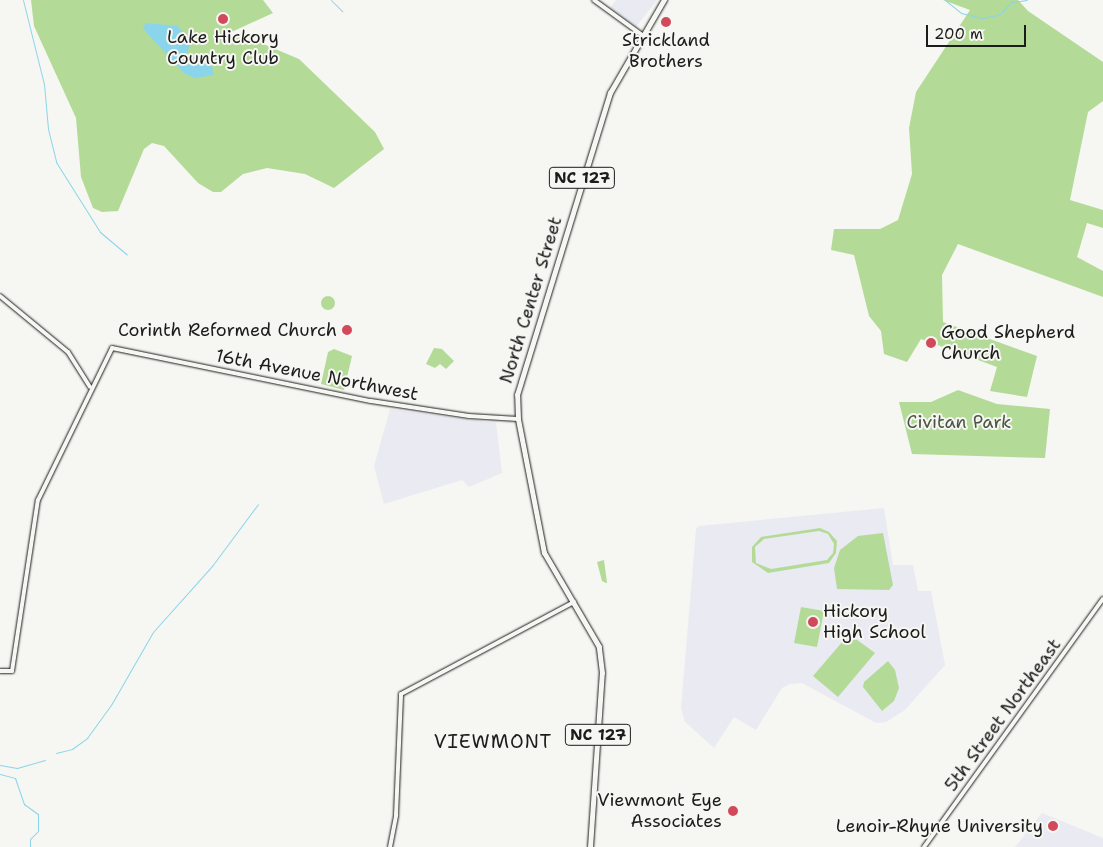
<!DOCTYPE html>
<html>
<head>
<meta charset="utf-8">
<style>
  body { margin:0 }
  #map { position:relative; width:1103px; height:847px; overflow:hidden; background:#f6f6f2; font-family:"Shantell Sans",sans-serif }
  div>[style] { position:absolute }
  [style*='--x'] { left:calc(var(--x)*1px); top:calc(var(--y)*1px); width:calc(var(--w)*1px); rotate:calc(var(--a)*1deg) }
  .built>* { inset:0; background:#eaeaf3 }
  .green>* { inset:0; background:#b3db97 }
  .round { border-radius:50% }
  .water>* { inset:0; background:#8ad5eb }
  .stream>* { height:1px; margin:-0.5px; padding:0 0.5px; transform-origin:0.5px; border-radius:0.5px; background:#8ad5eb }
  .roads { filter:drop-shadow(0 0 1px #1c1c1c) drop-shadow(0 0 1px #1c1c1c) }
  .secondary>* { height:4px; margin:-2px; padding:0 2px; transform-origin:2px; border-radius:2px; background:#f6f6f2 }
  .primary>* { height:4.5px; margin:-2.25px; padding:0 2.25px; transform-origin:2.25px; border-radius:2.25px; background:#f6f6f2 }
  .dots>* { width:14px; height:14px; translate:-50% -50%; box-sizing:border-box; border:2px solid #f6f6f2; border-radius:50% }
  span { translate:-50% -50%; white-space:nowrap; text-align:center; line-height:1.15; -webkit-text-stroke:4px #f6f6f2; paint-order:stroke }
  .shield-label span { padding:1px 4px; background:#f6f6f2; border:1px solid; border-radius:4px; -webkit-text-stroke-width:0 }
  .shield-label { font-size:16px; color:#1c1c1c; font-weight:700 }
  .poi-label { font-size:18px; color:#1c1c1c }
  .right { translate:-100% -50%; text-align:right }
  .left { translate:0 -50%; text-align:left }
  .street-label { font-size:18px; color:#1c1c1c }
  .park-label { font-size:18px; color:#495541 }
  .neighbourhood-label { font-size:19px; color:#1c1c1c; letter-spacing:1px }
  .scale { position:absolute; left:926px; top:25px; width:100px; height:22px; box-sizing:border-box; border:2px solid #1c1c1c; border-top:0; padding-left:6px; font-size:15px; line-height:18px; white-space:nowrap; color:#1c1c1c; -webkit-text-stroke:4px #f6f6f2; paint-order:stroke }
</style>
</head>
<body>
<div id="map">
  <div class="built">
    <i style="clip-path:polygon(616px 0,657px 0,636px 27px,610px 8px)"></i>
    <i style="clip-path:polygon(390px 409px,496px 423px,502px 473px,469px 487px,462px 480px,384px 504px,374px 466px)"></i>
    <i style="clip-path:polygon(884px 508px,893px 565px,913px 565px,918px 591px,931px 591px,945px 665px,905px 710px,886px 722px,876px 723px,802px 683px,790px 684px,782px 688px,756px 730px,734px 717px,714px 748px,685px 722px,681px 708px,696px 529px,699px 526px)"></i>
    <i style="clip-path:polygon(1042px 813px,1103px 838px,1103px 847px,1015px 847px)"></i>
  </div>
  <div class="green">
    <i style="clip-path:polygon(31px 0,263px 0,273px 13px,225px 35px,254px 40px,299px 59px,375px 132px,384px 149px,334px 188px,305px 174px,267px 168px,243px 174px,221px 192px,213px 192px,198px 183px,164px 146px,152px 143px,144px 149px,118px 211px,102px 212px,93px 208px,81px 177px,76px 118px,34px 26px)"></i>
    <i style="clip-path:polygon(943px 0,1018px 0,1028px 11px,1103px 62px,1103px 101px,1088px 112px,1070px 200px,1103px 210px,1103px 228px,1087px 223px,1077px 257px,1103px 271px,1103px 297px,958px 244px,942px 275px,943px 322px,1037px 356px,1027px 397px,990px 391px,997px 367px,921px 339px,907px 362px,884px 354px,881px 331px,869px 316px,854px 255px,831px 250px,834px 229px,880px 229px,898px 220px,912px 174px,909px 128px,916px 92px,970px 10px)"></i>
    <i class="round" style="left:321px;top:296px;width:14px;height:14px"></i>
    <i style="clip-path:polygon(434px 348px,442px 349px,454px 361px,446px 369px,440px 364px,435px 368px,426px 364px)"></i>
    <i style="clip-path:polygon(334px 349px,352px 356px,344px 390px,321px 384px,328px 352px)"></i>
    <i style="clip-path:polygon(958px 390px,997px 404px,1050px 409px,1045px 458px,912px 454px,899px 402px,931px 402px)"></i>
    <i style="clip-path:polygon(evenodd,820px 528px,829px 532px,837px 541px,836px 553px,829px 563px,768px 573px,752px 562px,752px 547px,761px 537px,820px 528px,819px 531px,828px 534px,834px 544px,833px 553px,827px 560px,771px 569px,756px 563px,755px 547px,764px 539px,819px 531px)"></i>
    <i style="clip-path:polygon(883px 533px,893px 585px,889px 590px,837px 589px,834px 568px,840px 550px,858px 536px)"></i>
    <i style="clip-path:polygon(604px 560px,607px 583px,606px 583px,602px 581px,597px 562px)"></i>
    <i style="clip-path:polygon(801px 607px,824px 611px,817px 647px,794px 643px)"></i>
    <i style="clip-path:polygon(849px 634px,875px 653px,838px 697px,813px 676px)"></i>
    <i style="clip-path:polygon(888px 661px,895px 670px,899px 688px,894px 701px,882px 711px,863px 687px,864px 682px)"></i>
  </div>
  <div class="water">
    <i style="clip-path:polygon(147px 23px,178px 26px,191px 43px,186px 55px,212px 65px,213px 75px,195px 78px,185px 74px,145px 31px,143px 26px)"></i>
  </div>
  <div class="stream">
    <i style="--x:23;--y:0;--w:87;--a:76"></i>
    <i style="--x:44;--y:84;--w:45;--a:84.9"></i>
    <i style="--x:48;--y:129;--w:34;--a:76"></i>
    <i style="--x:56;--y:162;--w:83;--a:57.8"></i>
    <i style="--x:100;--y:232;--w:35;--a:40"></i>
    <i style="--x:331;--y:0;--w:16;--a:45"></i>
    <i style="--x:945;--y:0;--w:21;--a:39"></i>
    <i style="--x:961;--y:13;--w:23;--a:13"></i>
    <i style="--x:983;--y:18;--w:17;--a:-13"></i>
    <i style="--x:1000;--y:14;--w:16;--a:-47"></i>
    <i style="--x:1011;--y:2;--w:16;--a:-7"></i>
    <i style="--x:56;--y:753;--w:16;--a:-14"></i>
    <i style="--x:72;--y:749;--w:19;--a:-36"></i>
    <i style="--x:87;--y:738;--w:41;--a:-54"></i>
    <i style="--x:111;--y:705;--w:84;--a:-60.1"></i>
    <i style="--x:153;--y:632;--w:89;--a:-48.2"></i>
    <i style="--x:212;--y:566;--w:77;--a:-53.4"></i>
    <i style="--x:0;--y:765;--w:17;--a:10"></i>
    <i style="--x:17;--y:768;--w:29;--a:-16"></i>
    <i style="--x:0;--y:774;--w:16;--a:15"></i>
    <i style="--x:15;--y:778;--w:28;--a:71"></i>
    <i style="--x:24;--y:804;--w:17;--a:36"></i>
    <i style="--x:38;--y:814;--w:17;--a:90"></i>
    <i style="--x:38;--y:831;--w:11;--a:135"></i>
    <i style="--x:30;--y:839;--w:8;--a:90"></i>
  </div>
  <div class="roads">
    <div class="secondary">
      <i style="--x:594;--y:0;--w:59;--a:36.1"></i>
      <i style="--x:0;--y:296;--w:88;--a:39.5"></i>
      <i style="--x:68;--y:352;--w:41;--a:57.8"></i>
      <i style="--x:0;--y:671;--w:12;--a:0"></i>
      <i style="--x:12;--y:671;--w:173;--a:-81.4"></i>
      <i style="--x:38;--y:500;--w:169;--a:-64"></i>
      <i style="--x:112;--y:348;--w:264;--a:11.6"></i>
      <i style="--x:371;--y:401;--w:99;--a:8.7"></i>
      <i style="--x:469;--y:416;--w:49;--a:3.5"></i>
      <i style="--x:390;--y:847;--w:33;--a:-79"></i>
      <i style="--x:396;--y:815;--w:121;--a:-87.6"></i>
      <i style="--x:401;--y:694;--w:196;--a:-28"></i>
      <i style="--x:924;--y:847;--w:306;--a:-54.2"></i>
    </div>
    <div class="primary">
      <i style="--x:590;--y:847;--w:174;--a:-86.1"></i>
      <i style="--x:602;--y:673;--w:26;--a:-97"></i>
      <i style="--x:599;--y:647;--w:109;--a:-120.3"></i>
      <i style="--x:544;--y:553;--w:136;--a:-101"></i>
      <i style="--x:518;--y:419;--w:24;--a:-92"></i>
      <i style="--x:517;--y:395;--w:316;--a:-72.9"></i>
      <i style="--x:610;--y:93;--w:108;--a:-59.9"></i>
    </div>
  </div>
  <div class="dots">
    <i style="left:223px;top:19px;background:#d1495b"></i>
    <i style="left:666px;top:22px;background:#d1495b"></i>
    <i style="left:347px;top:330px;background:#d1495b"></i>
    <i style="left:931px;top:343px;background:#d1495b"></i>
    <i style="left:813px;top:622px;background:#d1495b"></i>
    <i style="left:733px;top:811px;background:#d1495b"></i>
    <i style="left:1053px;top:826px;background:#d1495b"></i>
  </div>
  <div class="shield-label">
    <span style="left:582px;top:178px">NC 127</span>
    <span style="left:598px;top:735px">NC 127</span>
  </div>
  <div class="poi-label">
    <span style="left:223px;top:48px">Lake Hickory<br>Country Club</span>
    <span style="left:666px;top:51px">Strickland<br>Brothers</span>
    <span class="right" style="left:337px;top:330px">Corinth Reformed Church</span>
    <span class="left" style="left:941px;top:343px">Good Shepherd<br>Church</span>
    <span class="left" style="left:823px;top:622px">Hickory<br>High School</span>
    <span class="right" style="left:722px;top:811px">Viewmont Eye<br>Associates</span>
    <span class="right" style="left:1043px;top:826px">Lenoir-Rhyne University</span>
  </div>
  <div class="street-label">
    <span style="left:531px;top:300px;rotate:-73deg">North Center Street</span>
    <span style="left:317px;top:375px;rotate:11deg">16th Avenue Northwest</span>
    <span style="left:1003px;top:715px;rotate:-54deg">5th Street Northeast</span>
  </div>
  <div class="park-label">
    <span style="left:959px;top:422px">Civitan Park</span>
  </div>
  <div class="neighbourhood-label">
    <span style="left:493px;top:742px">VIEWMONT</span>
  </div>
  <div class="scale">200 m</div>
</div>
</body>
</html>
